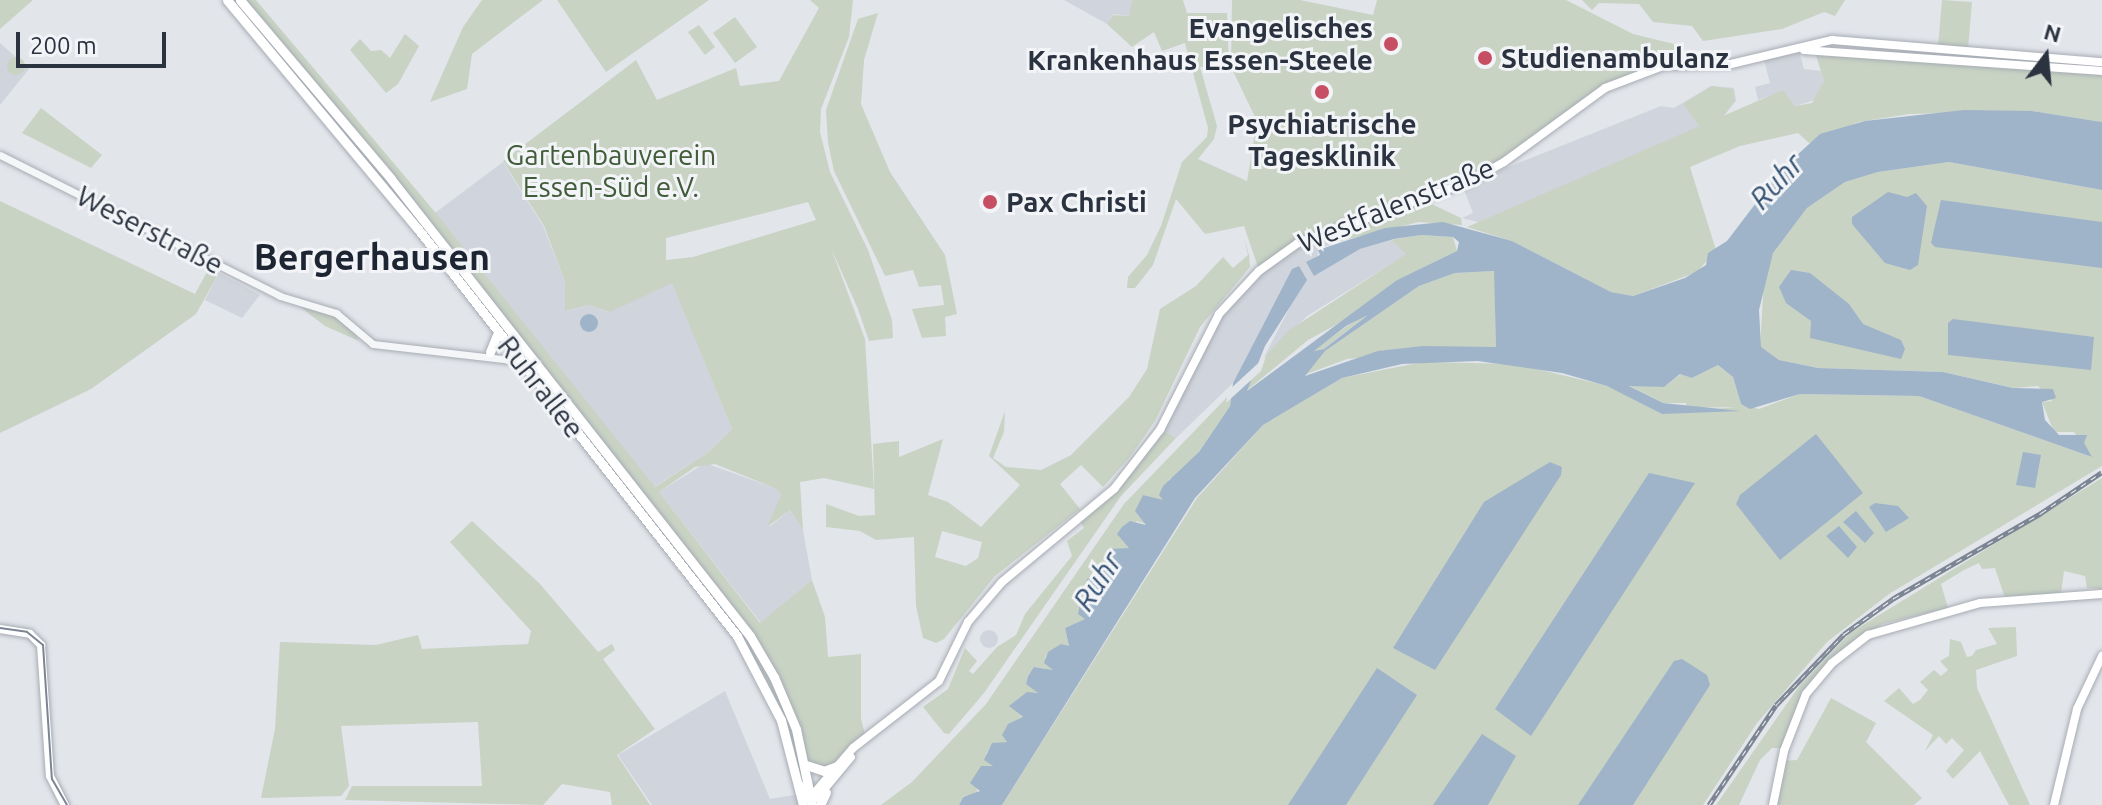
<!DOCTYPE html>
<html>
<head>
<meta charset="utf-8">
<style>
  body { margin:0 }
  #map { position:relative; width:2102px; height:805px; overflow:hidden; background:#e2e5ea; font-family:Ubuntu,sans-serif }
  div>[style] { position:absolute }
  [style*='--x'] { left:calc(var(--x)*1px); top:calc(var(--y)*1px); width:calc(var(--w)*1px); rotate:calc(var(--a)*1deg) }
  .built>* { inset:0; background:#d0d4dc }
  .round { border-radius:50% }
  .green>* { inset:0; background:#c8d3c4 }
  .water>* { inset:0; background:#9fb4c8 }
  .pier>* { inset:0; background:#e2e5ea }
  .roads { filter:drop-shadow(0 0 2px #a7acb4) drop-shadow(0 0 2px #a7acb4) }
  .tertiary>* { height:7px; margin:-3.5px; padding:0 3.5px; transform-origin:3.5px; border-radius:3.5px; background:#f5f6f8 }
  .secondary>* { height:8px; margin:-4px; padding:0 4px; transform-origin:4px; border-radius:4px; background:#fff }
  .primary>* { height:9px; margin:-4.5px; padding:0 4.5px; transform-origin:4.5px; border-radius:4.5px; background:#fff }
  .tram>* { height:2px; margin:-1px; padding:0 1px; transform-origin:1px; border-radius:1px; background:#7c8593 }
  .rail>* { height:5px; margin-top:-2.5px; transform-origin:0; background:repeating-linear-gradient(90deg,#f2f4f7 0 6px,#7c8593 0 12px); box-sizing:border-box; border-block:2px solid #7c8593 }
  .dots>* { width:22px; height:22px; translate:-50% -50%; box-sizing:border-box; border:4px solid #f2f4f7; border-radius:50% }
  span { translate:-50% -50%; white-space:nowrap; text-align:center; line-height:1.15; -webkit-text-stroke:6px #f2f4f7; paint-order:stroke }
  .poi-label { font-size:28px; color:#2b3341; font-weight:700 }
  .right { translate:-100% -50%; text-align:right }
  .left { translate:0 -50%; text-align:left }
  .park-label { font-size:28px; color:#405c39 }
  .street-label { font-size:28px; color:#2b3341 }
  .water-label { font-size:30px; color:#375373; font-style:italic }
  .district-label { font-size:36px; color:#1d2432; font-weight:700 }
  .north { position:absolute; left:2006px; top:16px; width:80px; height:80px; -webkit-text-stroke:6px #f2f4f7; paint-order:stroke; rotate:16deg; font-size:22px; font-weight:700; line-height:32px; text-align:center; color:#2b3341 }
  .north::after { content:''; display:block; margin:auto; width:28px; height:36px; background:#2b3341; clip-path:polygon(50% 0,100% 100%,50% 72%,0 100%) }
  .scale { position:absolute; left:16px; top:32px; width:150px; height:36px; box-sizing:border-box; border:4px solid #2b3341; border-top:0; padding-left:10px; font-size:24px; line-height:28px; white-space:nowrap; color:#2b3341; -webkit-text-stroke:6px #f2f4f7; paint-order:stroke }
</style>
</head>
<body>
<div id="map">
  <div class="built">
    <i style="clip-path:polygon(1064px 0,1132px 0,1129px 16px,1113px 14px,1107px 24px)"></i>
    <i style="clip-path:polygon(0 43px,29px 69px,0 105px)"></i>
    <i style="clip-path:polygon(1799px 51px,1804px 69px,1821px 71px,1824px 81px,1815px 100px,1795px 106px,1782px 91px,1758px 100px,1755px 87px,1770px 83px,1764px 60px)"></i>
    <i style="clip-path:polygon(1711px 86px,1734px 88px,1736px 101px,1723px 117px,1482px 223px,1462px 218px,1473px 213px,1464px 190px,1506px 168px,1661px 106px,1674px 108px)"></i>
    <i style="clip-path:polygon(503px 162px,543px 226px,565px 282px,566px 311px,589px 305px,609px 312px,672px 282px,732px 429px,710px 451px,654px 487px,435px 213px)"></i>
    <i style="clip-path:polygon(1327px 231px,1332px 243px,1318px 250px,1317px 274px,1360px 249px,1391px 240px,1407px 254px,1307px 316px,1263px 359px,1303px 282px,1292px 269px,1233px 383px,1176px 438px,1161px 429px,1220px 314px,1279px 254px)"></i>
    <i style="clip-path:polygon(219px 273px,260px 295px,242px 318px,205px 300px)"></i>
    <i style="clip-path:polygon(705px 463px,777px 489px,781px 495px,769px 527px,790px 510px,803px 530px,812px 580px,761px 623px,659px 492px)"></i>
    <i class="round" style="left:980px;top:630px;width:18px;height:18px"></i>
    <i style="clip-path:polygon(725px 691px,770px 799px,800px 794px,801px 805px,652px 805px,618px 755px)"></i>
  </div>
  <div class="green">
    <i style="clip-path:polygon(0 0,33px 0,0 29px)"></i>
    <i style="clip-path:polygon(evenodd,227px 0,256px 0,435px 212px,655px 487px,710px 451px,732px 429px,672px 283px,610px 312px,589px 305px,565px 311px,565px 282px,544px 226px,503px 161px,636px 60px,657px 100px,736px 68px,740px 86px,779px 81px,819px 8px,810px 0,853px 0,849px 37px,821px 109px,820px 132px,830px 172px,868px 250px,892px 320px,893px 338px,869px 341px,858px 309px,831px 248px,865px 339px,874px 489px,824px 478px,800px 482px,803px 530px,790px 510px,767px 527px,781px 495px,777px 489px,715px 464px,695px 467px,659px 492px,760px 623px,812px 580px,825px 617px,828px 657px,861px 654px,861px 719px,866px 738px,828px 769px,807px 765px,808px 783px,800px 785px,793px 754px,756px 664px,565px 417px,227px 0,808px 202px,816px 220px,693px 257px,666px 260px,666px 238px,808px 202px)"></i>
    <i style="clip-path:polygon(482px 0,543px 0,472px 54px,467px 89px,430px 102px,463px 27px)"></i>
    <i style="clip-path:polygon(557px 0,709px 0,606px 72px)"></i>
    <i style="clip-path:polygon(1132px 0,1183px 0,1187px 13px,1227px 13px,1229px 67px,1200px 67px,1217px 126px,1214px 139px,1198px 159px,1247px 181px,1257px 121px,1231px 67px,1232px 0,1300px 0,1373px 15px,1377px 0,1566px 0,1633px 34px,1674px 44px,1679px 63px,1605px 87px,1559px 116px,1504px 162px,1423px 200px,1461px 218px,1462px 225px,1419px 222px,1332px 243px,1327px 229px,1259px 270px,1244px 226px,1205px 234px,1176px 199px,1153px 265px,1135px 288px,1127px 288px,1128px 277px,1147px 255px,1161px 226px,1182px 162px,1207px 137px,1208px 128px,1185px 43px,1162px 51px,1154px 32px,1132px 47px,1107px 24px,1113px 15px,1129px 16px)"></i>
    <i style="clip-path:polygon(1582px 0,1845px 0,1835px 16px,1824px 12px,1782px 29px,1703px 41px,1692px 26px,1653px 22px,1639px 4px,1599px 3px,1592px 10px)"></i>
    <i style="clip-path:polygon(1942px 0,1972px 2px,1968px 49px,1938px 47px)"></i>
    <i style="clip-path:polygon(878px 13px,864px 60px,861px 104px,890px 172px,945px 255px,957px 314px,945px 317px,946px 336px,922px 338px,912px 309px,944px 305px,941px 285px,919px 287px,913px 270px,885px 276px,834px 171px,828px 143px,826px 110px,858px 19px)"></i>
    <i style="clip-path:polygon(735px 17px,757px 47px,735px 63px,713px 33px)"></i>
    <i style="clip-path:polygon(699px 25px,715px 47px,705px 55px,688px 32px)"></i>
    <i style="clip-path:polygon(405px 34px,419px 46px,398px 84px,386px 93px,350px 50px,360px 39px,371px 51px,381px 50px,390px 58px)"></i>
    <i style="clip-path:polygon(1814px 49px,2102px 74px,2102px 122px,2032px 111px,1909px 114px,1859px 122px,1809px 143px,1798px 133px,1740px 146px,1690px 167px,1716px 250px,1697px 272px,1633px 296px,1611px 292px,1512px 241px,1467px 227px,1783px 90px,1795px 106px,1812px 103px,1824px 81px)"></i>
    <i class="round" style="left:7px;top:57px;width:18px;height:18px"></i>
    <i style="clip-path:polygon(1712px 86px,1733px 89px,1735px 100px,1723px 117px,1700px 127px,1683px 104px)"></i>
    <i style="clip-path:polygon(41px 108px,102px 155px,91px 168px,22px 133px)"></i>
    <i style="clip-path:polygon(1949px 162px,2102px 190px,2102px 466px,1889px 594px,1827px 642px,1757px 723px,1703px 805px,1002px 805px,1197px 498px,1263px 425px,1342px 378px,1423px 362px,1516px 364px,1608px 386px,1662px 414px,1736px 407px,1686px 408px,1686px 403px,1663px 403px,1628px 385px,1664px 387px,1681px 374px,1692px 378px,1718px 365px,1733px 377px,1741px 404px,1759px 409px,1800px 394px,1919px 396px,2092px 457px,2074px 432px,2054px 432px,2042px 402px,2052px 401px,2038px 386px,2014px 388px,1943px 372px,1818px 368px,1779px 360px,1760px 347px,1764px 280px,1773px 253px,1807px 208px,1845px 182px,1878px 172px)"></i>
    <i style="clip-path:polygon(0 201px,195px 294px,209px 268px,219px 273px,196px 314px,91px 389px,0 433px)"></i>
    <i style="clip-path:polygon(1420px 235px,1453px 237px,1457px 251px,1397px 280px,1343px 321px,1308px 340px,1244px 393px,1263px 359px,1288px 331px,1406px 254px,1391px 240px)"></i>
    <i style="clip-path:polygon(evenodd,1244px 238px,1249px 255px,1250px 267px,1200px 327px,1155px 421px,1129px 458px,1103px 487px,1081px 465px,1060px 484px,1080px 509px,995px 576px,944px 639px,936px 643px,923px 638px,916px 606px,914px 537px,876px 540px,860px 531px,826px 527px,826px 504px,859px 516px,875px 515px,873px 444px,899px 441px,899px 457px,943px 439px,928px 495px,948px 502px,981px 527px,1020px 485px,989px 456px,1005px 411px,1004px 432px,993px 458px,1006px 467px,1041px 470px,1071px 455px,1129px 397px,1147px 369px,1160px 309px,1196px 286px,1223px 257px,1233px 268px,1248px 255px,1244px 238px,942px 531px,982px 542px,978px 558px,966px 566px,935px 557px,942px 531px)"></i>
    <i style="clip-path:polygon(1495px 271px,1496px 347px,1347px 359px,1304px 375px,1325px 351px,1419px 286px,1455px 273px)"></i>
    <i style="clip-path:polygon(300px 307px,324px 310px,350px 325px,359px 341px,325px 326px)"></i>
    <i style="clip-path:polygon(1369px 314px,1324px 349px,1313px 351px,1347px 326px)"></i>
    <i style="clip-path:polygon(1231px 393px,1230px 406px,1199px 452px,1178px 477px,1169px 479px,1163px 501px,1143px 495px,1146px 524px,1136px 521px,1130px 548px,1085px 619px,1065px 628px,1069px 646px,1048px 652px,1045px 658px,1053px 670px,1035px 667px,1028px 675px,1026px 684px,1039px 691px,1010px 706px,1023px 718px,1006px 742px,992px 744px,986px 754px,993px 765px,976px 786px,978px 794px,963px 796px,959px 805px,881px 805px,912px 782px,986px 704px,1124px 504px)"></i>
    <i style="clip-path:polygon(1161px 429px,1176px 438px,1121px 496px,984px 693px,949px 734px,944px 733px,923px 707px,948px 689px,965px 648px,977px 661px,969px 671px,973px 674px,997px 647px,1016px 635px,1025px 614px,1072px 556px,1067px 541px,1084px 528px,1080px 521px,1115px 490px)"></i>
    <i style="clip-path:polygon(2102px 478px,2102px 589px,2087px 588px,2085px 576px,2064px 571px,2061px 593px,2005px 598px,1995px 568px,1982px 569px,1979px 563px,1964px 570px,1941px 584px,1948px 608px,1882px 624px,1812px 681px,1784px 748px,1772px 748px,1760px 760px,1739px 805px,1716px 805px,1800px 685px,1850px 633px)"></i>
    <i style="clip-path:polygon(472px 521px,540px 584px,598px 652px,612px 644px,615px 650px,603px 659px,655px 729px,617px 755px,650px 805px,612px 805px,610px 792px,562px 784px,543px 805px,345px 800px,352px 786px,482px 786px,478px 722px,341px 726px,349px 786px,341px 796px,261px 798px,275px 729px,280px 642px,376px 645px,418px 635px,422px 649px,528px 644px,531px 631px,450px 542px)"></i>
    <i style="clip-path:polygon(2016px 627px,2017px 656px,1976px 670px,1977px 688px,2030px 805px,2009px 805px,1980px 751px,1953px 779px,1946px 771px,1964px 750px,1952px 738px,1946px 744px,1939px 736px,1925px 751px,1933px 735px,1884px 701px,1899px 688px,1913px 704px,1920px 700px,1928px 690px,1920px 682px,1934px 670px,1941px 676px,1948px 670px,1940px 661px,1949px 656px,1950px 639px,1961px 642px,1967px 657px,1972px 656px,1976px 650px,1997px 644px,1988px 628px)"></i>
    <i style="clip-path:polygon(1831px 698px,1876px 723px,1866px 742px,1922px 798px,1914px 805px,1773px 805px,1782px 761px,1797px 760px)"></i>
  </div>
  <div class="water">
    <i style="clip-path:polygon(evenodd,1964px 110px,2032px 111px,2102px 122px,2102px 190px,1949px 162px,1878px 172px,1845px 182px,1807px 208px,1773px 253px,1759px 310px,1761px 347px,1779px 360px,1818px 368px,1943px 372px,2013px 388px,2053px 389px,2056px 398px,2042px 402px,2045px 420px,2059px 435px,2087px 435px,2084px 443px,2092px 457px,1919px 396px,1800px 394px,1750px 409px,1741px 404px,1733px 377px,1718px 365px,1692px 378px,1680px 374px,1664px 387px,1629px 386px,1663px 403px,1741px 411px,1662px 414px,1607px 386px,1562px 373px,1478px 361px,1402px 364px,1342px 378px,1263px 425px,1195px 498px,1002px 805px,959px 805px,963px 797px,980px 791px,970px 783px,981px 766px,993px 766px,984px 760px,992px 743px,1007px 742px,1002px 735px,1008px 724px,1023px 717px,1009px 706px,1027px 692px,1038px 693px,1026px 684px,1028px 676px,1034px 667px,1053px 670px,1044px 663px,1048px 652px,1061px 644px,1069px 646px,1065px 628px,1085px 619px,1078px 614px,1081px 599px,1099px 595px,1086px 580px,1102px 568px,1113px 572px,1105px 564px,1109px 549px,1129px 548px,1117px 534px,1122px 527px,1130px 521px,1146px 525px,1135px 511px,1143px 495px,1163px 500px,1159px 495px,1163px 486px,1199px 452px,1230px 406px,1233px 383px,1292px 269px,1299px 266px,1307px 280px,1265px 346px,1247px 391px,1397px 280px,1457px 251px,1459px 242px,1453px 237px,1421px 235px,1394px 239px,1360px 249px,1314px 276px,1306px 262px,1320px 255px,1318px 250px,1385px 228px,1443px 222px,1512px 241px,1611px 292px,1633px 296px,1685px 278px,1706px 265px,1708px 253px,1727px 241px,1782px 169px,1820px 134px,1865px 121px,1964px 110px,1494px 271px,1496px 347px,1423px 346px,1378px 351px,1305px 376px,1325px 351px,1419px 286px,1455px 273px,1494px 271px,1964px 110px,1368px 315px,1324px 349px,1314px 351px,1346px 326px,1368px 315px)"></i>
    <i style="clip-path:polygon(1888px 192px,1907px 197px,1916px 193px,1927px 206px,1918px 265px,1910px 270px,1885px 263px,1852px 224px,1852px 217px)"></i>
    <i style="clip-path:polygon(1941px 200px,2102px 222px,2102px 268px,1935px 247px,1931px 243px)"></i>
    <i style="clip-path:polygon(1791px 270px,1810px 273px,1849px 304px,1863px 324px,1901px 340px,1905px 349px,1901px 359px,1810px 338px,1811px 321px,1786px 303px,1779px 287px)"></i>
    <i class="round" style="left:580px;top:314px;width:18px;height:18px"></i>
    <i style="clip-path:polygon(1953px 319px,2094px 337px,2091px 370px,1948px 355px,1948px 323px)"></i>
    <i style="clip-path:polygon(1816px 434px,1863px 493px,1780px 560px,1736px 504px,1740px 495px)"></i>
    <i style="clip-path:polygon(2023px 452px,2041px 455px,2035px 488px,2016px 485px)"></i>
    <i style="clip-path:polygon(1550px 462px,1562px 467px,1561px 475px,1435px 670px,1393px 648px,1484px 502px)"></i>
    <i style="clip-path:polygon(1649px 473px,1695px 483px,1531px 736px,1495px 709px)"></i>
    <i style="clip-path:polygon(1875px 503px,1898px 506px,1909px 518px,1886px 532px,1869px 507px)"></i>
    <i style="clip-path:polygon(1856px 511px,1874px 533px,1865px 543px,1843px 522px)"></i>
    <i style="clip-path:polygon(1839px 526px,1857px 547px,1848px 558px,1826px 536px)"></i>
    <i style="clip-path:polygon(1682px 659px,1707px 675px,1710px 685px,1633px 805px,1578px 805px,1674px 661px)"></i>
    <i style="clip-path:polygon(1377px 668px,1417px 695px,1346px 805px,1288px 805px)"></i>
    <i style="clip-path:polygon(1482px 734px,1516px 756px,1488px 805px,1433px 805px)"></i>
  </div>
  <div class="pier">
    <i style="clip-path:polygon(1266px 356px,1261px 371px,1226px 403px,1228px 391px)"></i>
  </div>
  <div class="roads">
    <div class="tertiary">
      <i style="--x:0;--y:155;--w:313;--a:26.7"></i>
      <i style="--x:280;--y:296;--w:59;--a:16.9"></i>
      <i style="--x:336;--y:313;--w:48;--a:40"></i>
      <i style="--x:373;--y:344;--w:149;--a:6.6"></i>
    </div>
    <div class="secondary">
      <i style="--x:1804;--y:50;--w:299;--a:4"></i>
      <i style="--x:0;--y:629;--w:30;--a:9"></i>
      <i style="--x:30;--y:634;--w:16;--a:45"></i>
      <i style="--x:41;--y:645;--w:131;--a:86.1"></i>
      <i style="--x:50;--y:776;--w:33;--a:63"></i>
      <i style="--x:800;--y:785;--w:16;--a:55"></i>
      <i style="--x:809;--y:798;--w:8;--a:0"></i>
      <i style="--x:817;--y:798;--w:53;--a:-50.3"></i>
      <i style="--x:809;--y:799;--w:67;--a:-49.2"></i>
      <i style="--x:853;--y:748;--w:109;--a:-37.9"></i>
      <i style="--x:939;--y:681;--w:66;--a:-63.8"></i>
      <i style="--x:968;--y:622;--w:52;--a:-49.6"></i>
      <i style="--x:1002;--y:582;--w:146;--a:-39.7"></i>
      <i style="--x:1114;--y:489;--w:75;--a:-52.1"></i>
      <i style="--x:1160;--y:430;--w:130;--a:-63"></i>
      <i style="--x:1219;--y:314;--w:59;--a:-47.1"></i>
      <i style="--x:1259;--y:271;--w:48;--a:-35.7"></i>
      <i style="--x:1298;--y:243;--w:178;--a:-19.7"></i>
      <i style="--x:1466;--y:183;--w:43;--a:-28.9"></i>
      <i style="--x:1504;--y:162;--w:125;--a:-36.2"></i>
      <i style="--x:1605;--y:88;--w:62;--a:-20.8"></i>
      <i style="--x:1663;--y:66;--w:68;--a:-1.7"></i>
      <i style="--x:1731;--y:64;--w:104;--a:-13.4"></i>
      <i style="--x:1832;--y:40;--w:271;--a:4.7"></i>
      <i style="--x:1773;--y:805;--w:55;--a:-78.5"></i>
      <i style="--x:1784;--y:751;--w:61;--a:-68.9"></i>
      <i style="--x:1806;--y:694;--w:40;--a:-50"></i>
      <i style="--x:1832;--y:663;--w:46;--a:-37.9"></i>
      <i style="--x:1868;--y:635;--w:116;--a:-15.9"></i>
      <i style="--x:1980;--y:603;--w:122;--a:-4.2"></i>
      <i style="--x:2054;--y:805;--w:99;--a:-76.5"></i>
      <i style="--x:2077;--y:709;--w:59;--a:-64.7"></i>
    </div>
    <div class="primary">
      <i style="--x:227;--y:0;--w:298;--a:50.2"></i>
      <i style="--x:418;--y:229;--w:517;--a:51.91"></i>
      <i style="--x:737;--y:636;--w:95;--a:62.4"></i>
      <i style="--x:781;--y:720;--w:88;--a:75.5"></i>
      <i style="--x:240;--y:0;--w:234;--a:49.8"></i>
      <i style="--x:391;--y:179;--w:581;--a:51.85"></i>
      <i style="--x:750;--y:636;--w:48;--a:59.7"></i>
      <i style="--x:774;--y:677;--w:56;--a:67.1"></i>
      <i style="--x:796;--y:729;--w:78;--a:78.1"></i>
      <i style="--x:490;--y:352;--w:22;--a:-68"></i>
      <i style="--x:806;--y:765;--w:19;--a:18"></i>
      <i style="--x:824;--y:771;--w:14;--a:-21"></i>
      <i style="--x:820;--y:805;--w:14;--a:-65"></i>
    </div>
  </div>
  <div class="tram">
    <i style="--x:0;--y:628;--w:27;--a:8"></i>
    <i style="--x:27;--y:632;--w:21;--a:39"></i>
    <i style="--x:43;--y:645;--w:134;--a:86.2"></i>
    <i style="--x:52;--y:779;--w:30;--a:60"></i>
  </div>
  <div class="rail">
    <i style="--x:1709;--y:805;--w:120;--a:-56.2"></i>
    <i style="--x:1776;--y:705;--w:98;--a:-46.2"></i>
    <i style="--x:1844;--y:634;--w:62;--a:-35.8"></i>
    <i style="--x:1894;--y:598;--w:170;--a:-30"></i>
    <i style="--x:2041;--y:513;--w:73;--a:-33.9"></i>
  </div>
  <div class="dots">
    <i style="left:1391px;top:44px;background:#c74f63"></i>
    <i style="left:1485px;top:58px;background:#c74f63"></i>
    <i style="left:1322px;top:92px;background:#c74f63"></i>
    <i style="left:990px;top:202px;background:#c74f63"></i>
  </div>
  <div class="poi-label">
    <span class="right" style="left:1373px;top:44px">Evangelisches<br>Krankenhaus Essen-Steele</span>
    <span class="left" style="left:1501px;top:58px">Studienambulanz</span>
    <span style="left:1322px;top:140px">Psychiatrische<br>Tagesklinik</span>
    <span class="left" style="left:1006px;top:202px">Pax Christi</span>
  </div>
  <div class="park-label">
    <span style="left:611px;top:171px">Gartenbauverein<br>Essen-Süd e.V.</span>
  </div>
  <div class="street-label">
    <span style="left:1396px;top:205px;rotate:-22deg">Westfalenstraße</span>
    <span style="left:150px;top:230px;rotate:27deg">Weserstraße</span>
    <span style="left:541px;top:387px;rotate:52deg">Ruhrallee</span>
  </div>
  <div class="water-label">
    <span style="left:1776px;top:181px;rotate:-47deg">Ruhr</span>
    <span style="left:1097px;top:581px;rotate:-57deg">Ruhr</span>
  </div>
  <div class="district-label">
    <span style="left:372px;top:257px">Bergerhausen</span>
  </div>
  <div class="north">N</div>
  <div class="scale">200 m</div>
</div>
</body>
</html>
